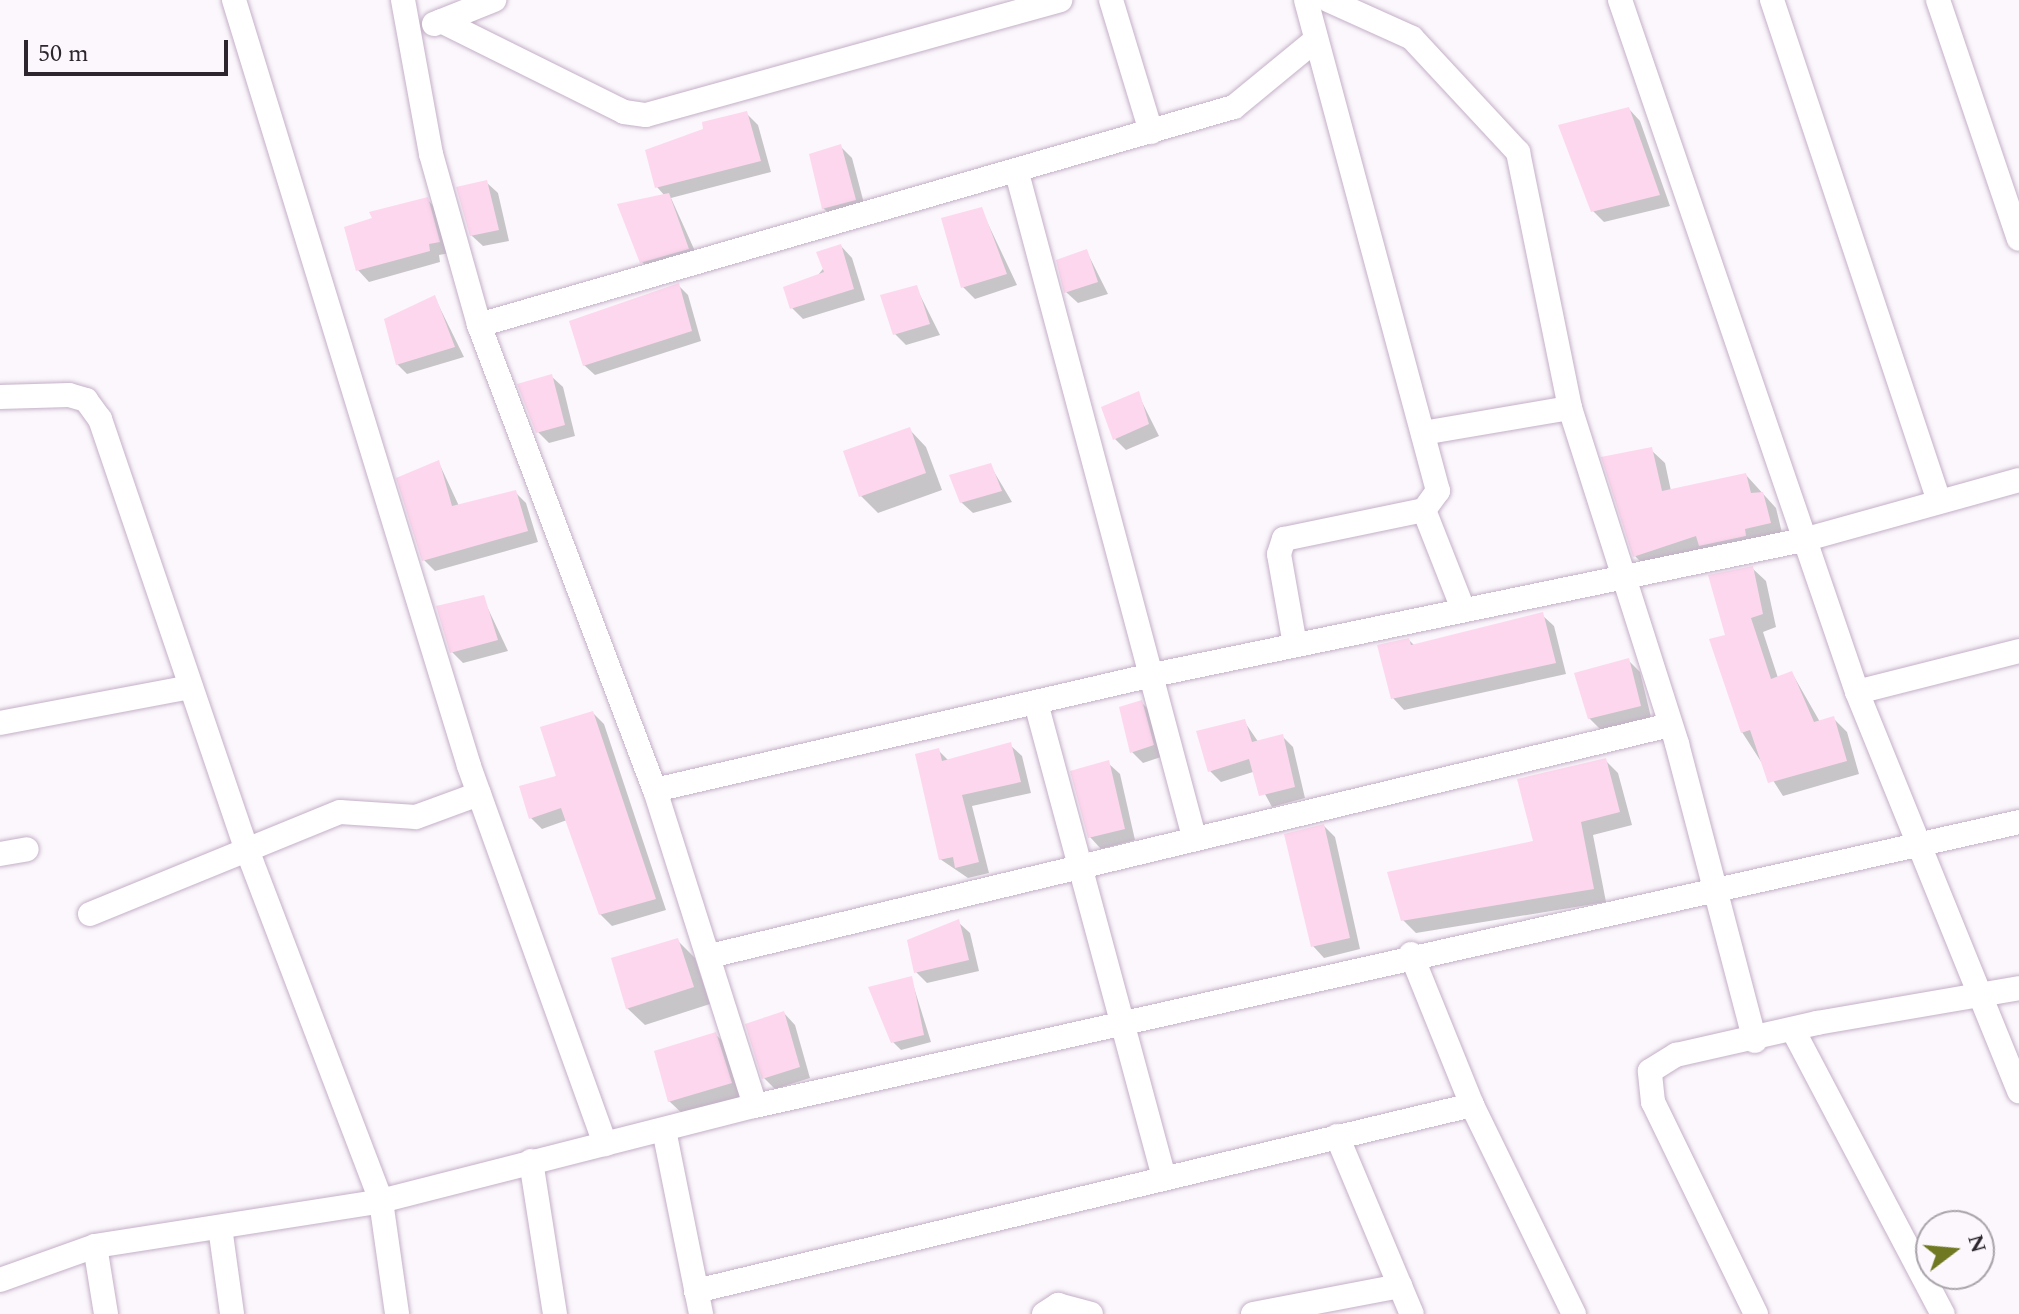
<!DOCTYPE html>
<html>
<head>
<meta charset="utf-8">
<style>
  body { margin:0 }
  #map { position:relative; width:2019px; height:1314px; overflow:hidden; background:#fbf7fc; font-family:Spectral,serif }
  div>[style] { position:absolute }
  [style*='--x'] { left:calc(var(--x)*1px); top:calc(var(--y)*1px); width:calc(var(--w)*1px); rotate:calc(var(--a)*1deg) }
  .shadow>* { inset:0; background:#0003 }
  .building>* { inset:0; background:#fdd7ee }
  .roads { filter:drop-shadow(0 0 2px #c4afc7) drop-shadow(0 0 2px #c4afc7) }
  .street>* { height:24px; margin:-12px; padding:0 12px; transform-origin:12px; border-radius:12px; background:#fff }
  span { translate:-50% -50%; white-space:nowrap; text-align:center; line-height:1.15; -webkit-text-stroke:6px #fbf7fc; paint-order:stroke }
  .north { position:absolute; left:1915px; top:1210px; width:80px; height:80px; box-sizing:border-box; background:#fbf7fc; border:2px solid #a9a3aa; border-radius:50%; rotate:74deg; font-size:22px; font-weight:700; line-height:32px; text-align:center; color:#2e262f }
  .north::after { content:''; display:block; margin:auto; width:28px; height:36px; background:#707822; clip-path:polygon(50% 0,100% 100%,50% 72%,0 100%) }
  .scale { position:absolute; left:24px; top:40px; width:204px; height:36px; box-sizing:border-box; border:4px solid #2e262f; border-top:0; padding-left:10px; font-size:24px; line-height:28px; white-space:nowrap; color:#2e262f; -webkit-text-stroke:6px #fbf7fc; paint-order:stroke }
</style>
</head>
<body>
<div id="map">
  <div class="shadow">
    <i style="clip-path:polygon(1629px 109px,1640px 121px,1670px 206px,1604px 222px,1593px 211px)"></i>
    <i style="clip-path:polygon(747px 114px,758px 125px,771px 172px,671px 198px,699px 260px,654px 273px,642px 262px,665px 196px,657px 187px)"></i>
    <i style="clip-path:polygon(840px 146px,852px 158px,866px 211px,835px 219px,823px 208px)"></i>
    <i style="clip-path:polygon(486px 182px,498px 193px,509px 241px,483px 246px,471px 235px)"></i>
    <i style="clip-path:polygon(427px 199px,438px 211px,450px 253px,439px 255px,440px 262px,369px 282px,358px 270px)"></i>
    <i style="clip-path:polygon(981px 209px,1017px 285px,975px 299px,963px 287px,943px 220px)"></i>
    <i style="clip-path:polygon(841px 246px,852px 258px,865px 300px,803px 319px,792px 308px)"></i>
    <i style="clip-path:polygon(1087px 252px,1108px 294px,1078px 303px,1066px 292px)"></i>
    <i style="clip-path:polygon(678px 285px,688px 295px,701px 341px,595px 375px,584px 365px)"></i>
    <i style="clip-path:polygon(916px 287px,940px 335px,906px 345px,895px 334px)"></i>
    <i style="clip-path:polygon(435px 298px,464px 357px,407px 374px,397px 364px)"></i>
    <i style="clip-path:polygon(551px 376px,563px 387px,575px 436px,549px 443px,538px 432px)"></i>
    <i style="clip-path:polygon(1138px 394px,1159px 436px,1126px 450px,1115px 439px)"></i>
    <i style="clip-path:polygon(909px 429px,926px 447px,942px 490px,878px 513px,861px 496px)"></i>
    <i style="clip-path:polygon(1651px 450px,1665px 463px,1671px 491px,1746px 475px,1776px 508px,1783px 537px,1649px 570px,1635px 556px,1604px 459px)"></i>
    <i style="clip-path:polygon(439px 463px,459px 506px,515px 492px,526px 503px,538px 542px,435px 571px,424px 560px)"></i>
    <i style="clip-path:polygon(990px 465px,1012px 502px,973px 513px,961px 502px)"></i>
    <i style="clip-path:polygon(1752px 568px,1766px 581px,1776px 627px,1763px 632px,1778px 678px,1792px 673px,1820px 722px,1834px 719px,1847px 732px,1859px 774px,1783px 796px,1742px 732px,1728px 637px)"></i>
    <i style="clip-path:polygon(483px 598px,508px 651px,463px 663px,452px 652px)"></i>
    <i style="clip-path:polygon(1542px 615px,1554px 626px,1566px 674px,1404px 710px,1393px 698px,1409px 640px,1415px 646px)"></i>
    <i style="clip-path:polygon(1628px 660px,1640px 672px,1651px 717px,1601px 730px,1589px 718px)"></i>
    <i style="clip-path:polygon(1141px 702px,1153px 714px,1164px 756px,1143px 763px,1132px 752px)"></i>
    <i style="clip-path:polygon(593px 713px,604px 724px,666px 910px,612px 926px,600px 914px,567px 820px,542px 829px,531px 818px)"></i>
    <i style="clip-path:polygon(1244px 721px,1259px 743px,1282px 736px,1293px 747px,1305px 798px,1272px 807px,1253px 772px,1221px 782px,1210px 771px)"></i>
    <i style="clip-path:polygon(1010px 745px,1022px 756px,1031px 793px,972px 806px,989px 873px,968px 878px,940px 859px,938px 750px,949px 761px)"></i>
    <i style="clip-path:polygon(1605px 760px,1618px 773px,1632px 825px,1593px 835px,1606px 902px,1416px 933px,1403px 920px,1535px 842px)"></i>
    <i style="clip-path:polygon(1108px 763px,1120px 774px,1135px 840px,1101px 849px,1090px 837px)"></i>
    <i style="clip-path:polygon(1324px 826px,1335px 837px,1360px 949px,1324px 958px,1313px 946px)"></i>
    <i style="clip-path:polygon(958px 922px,970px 933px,979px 971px,927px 983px,916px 972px)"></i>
    <i style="clip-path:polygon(678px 941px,695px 958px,710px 1004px,645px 1025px,627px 1008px)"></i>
    <i style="clip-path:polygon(911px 978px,931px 1042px,901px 1050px,893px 1042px)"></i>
    <i style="clip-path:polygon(784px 1013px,795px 1025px,810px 1078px,775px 1089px,764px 1078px)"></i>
    <i style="clip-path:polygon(715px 1034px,733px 1051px,748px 1100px,687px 1118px,669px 1101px)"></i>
  </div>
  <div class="building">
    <i style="clip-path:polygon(1629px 107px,1660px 195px,1591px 212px,1558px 125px)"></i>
    <i style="clip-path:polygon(747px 111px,761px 161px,655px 188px,645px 150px,703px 129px,702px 122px)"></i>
    <i style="clip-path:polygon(841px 144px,856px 200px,822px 209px,809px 154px)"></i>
    <i style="clip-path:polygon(487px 180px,499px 230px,470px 236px,456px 187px)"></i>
    <i style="clip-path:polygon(669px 193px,689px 249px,640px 263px,617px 204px)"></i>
    <i style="clip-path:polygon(428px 197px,440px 242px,429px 244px,430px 251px,356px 271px,344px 227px,372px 218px,369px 212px)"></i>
    <i style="clip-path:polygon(982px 207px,1007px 274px,961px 288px,941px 218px)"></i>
    <i style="clip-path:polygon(841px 244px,854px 289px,790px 309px,783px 287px,824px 272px,816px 252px)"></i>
    <i style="clip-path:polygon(1087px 249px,1098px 282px,1064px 293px,1056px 260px)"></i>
    <i style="clip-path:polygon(679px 283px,692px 331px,583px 366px,569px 321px)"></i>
    <i style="clip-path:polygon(917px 285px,930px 324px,893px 335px,880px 295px)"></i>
    <i style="clip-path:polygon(435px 295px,455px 347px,396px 365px,384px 319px)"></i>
    <i style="clip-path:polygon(552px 374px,565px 425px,536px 433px,517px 384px)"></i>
    <i style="clip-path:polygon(1139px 391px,1149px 424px,1113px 440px,1101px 407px)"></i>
    <i style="clip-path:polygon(910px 427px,926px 473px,859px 497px,843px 451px)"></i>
    <i style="clip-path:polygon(1652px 447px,1662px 491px,1746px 473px,1751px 493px,1763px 492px,1771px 523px,1745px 529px,1746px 536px,1699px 546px,1696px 536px,1633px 557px,1601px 457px)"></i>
    <i style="clip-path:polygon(439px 460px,452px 506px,516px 490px,528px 531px,422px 561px,396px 478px)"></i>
    <i style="clip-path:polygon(991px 463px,1002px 491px,960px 503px,949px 475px)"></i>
    <i style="clip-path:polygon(1753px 566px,1763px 614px,1751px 618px,1771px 679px,1792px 671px,1814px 722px,1834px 716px,1847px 761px,1768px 783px,1750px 730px,1741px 733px,1709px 639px,1725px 635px,1708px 575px)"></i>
    <i style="clip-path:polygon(484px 595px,498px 640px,450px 653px,436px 606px)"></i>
    <i style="clip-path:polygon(1543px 612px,1556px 663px,1391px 699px,1377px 645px,1409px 638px,1411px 645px)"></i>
    <i style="clip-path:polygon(1629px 658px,1641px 706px,1588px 719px,1574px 673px)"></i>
    <i style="clip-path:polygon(1142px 700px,1154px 745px,1130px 753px,1119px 707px)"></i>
    <i style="clip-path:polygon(593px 711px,656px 899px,599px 915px,561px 808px,529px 819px,519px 786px,556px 776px,540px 727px)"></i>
    <i style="clip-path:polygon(1245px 719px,1252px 742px,1283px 734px,1295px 787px,1259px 796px,1249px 759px,1208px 772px,1196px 731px)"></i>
    <i style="clip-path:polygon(1011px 742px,1021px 782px,962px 795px,979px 862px,955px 868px,953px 857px,939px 860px,915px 754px,939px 748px,942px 761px)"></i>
    <i style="clip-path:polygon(1606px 758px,1620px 812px,1581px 822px,1594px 889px,1401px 921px,1387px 872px,1533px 841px,1517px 779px)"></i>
    <i style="clip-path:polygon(1109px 760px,1125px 829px,1088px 838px,1070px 771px)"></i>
    <i style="clip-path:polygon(1324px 824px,1350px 938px,1311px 947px,1284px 834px)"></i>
    <i style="clip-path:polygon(959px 919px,969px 960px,914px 973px,907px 940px)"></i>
    <i style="clip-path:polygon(678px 938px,694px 987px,626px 1009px,611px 958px)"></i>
    <i style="clip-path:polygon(912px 976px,924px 1035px,891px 1043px,868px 987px)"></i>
    <i style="clip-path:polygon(784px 1011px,800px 1067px,762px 1079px,745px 1024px)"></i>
    <i style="clip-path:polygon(716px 1032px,732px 1083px,668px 1102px,654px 1051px)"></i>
  </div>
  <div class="roads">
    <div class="street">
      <i style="--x:234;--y:0;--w:801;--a:72.94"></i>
      <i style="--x:469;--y:766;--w:402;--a:70.2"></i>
      <i style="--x:403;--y:0;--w:157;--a:79.7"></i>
      <i style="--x:431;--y:154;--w:178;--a:74.3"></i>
      <i style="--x:479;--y:325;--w:497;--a:69.3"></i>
      <i style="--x:655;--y:790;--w:331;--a:72.4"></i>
      <i style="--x:1111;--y:0;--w:138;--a:73.1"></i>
      <i style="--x:1328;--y:0;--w:92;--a:24.3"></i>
      <i style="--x:1412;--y:38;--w:156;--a:47.1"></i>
      <i style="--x:1518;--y:152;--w:261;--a:78.5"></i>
      <i style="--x:1570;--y:408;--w:353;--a:72.3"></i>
      <i style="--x:1677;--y:744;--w:307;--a:75.3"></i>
      <i style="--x:1620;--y:0;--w:731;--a:71.09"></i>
      <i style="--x:1857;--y:692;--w:431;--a:67.9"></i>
      <i style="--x:1772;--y:0;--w:528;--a:71.57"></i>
      <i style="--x:1938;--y:0;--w:252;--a:71.3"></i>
      <i style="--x:441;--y:21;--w:204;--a:26.4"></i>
      <i style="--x:624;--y:112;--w:22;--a:8"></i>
      <i style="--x:646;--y:115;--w:430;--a:-15.5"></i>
      <i style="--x:434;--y:24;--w:65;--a:-21.8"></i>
      <i style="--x:1017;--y:173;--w:687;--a:75.07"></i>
      <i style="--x:479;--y:325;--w:786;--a:-16.11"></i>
      <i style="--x:1234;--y:107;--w:101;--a:-39.4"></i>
      <i style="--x:0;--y:397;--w:69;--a:-1.7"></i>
      <i style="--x:69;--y:395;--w:18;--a:16"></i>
      <i style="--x:86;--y:400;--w:24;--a:54"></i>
      <i style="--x:100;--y:419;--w:452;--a:71.2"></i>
      <i style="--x:246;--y:847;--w:379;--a:69.1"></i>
      <i style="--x:381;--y:1201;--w:114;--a:81.9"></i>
      <i style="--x:1423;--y:433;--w:149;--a:-9.7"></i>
      <i style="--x:1424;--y:510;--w:106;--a:68.5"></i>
      <i style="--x:1295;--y:645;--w:92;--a:-100"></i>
      <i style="--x:1279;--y:554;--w:16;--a:-72"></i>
      <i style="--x:1284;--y:539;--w:143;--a:-11.7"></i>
      <i style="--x:1424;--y:510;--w:24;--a:-54"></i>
      <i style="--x:1438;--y:491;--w:508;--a:-105.05"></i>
      <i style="--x:1857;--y:692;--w:167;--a:-14.2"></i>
      <i style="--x:1036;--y:703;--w:492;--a:74.9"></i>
      <i style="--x:0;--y:723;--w:194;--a:-10.7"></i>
      <i style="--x:655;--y:790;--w:506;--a:-13.02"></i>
      <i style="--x:1148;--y:676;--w:669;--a:-11.73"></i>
      <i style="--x:1803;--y:540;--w:224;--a:-15.5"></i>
      <i style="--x:0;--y:854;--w:27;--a:-10"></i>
      <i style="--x:90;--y:914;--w:270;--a:-22.2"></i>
      <i style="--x:340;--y:812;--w:76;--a:3.8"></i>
      <i style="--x:416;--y:817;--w:67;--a:-20.1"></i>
      <i style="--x:1411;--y:954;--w:163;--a:68"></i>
      <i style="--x:1472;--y:1105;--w:233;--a:64"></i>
      <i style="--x:710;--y:956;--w:987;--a:-13.53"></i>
      <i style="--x:1793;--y:1030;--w:321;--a:62.2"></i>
      <i style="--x:664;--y:1130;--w:188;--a:78.6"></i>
      <i style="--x:1337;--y:1136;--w:193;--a:67.2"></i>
      <i style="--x:531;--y:1161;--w:155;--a:81.1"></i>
      <i style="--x:220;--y:1227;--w:88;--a:82.1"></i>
      <i style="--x:95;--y:1246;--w:69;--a:80.8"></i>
      <i style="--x:0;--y:1280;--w:101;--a:-19.7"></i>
      <i style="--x:95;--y:1246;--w:290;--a:-8.9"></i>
      <i style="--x:381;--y:1201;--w:386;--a:-14.3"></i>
      <i style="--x:755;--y:1106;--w:1296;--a:-12.66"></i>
      <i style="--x:696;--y:1291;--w:798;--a:-13.48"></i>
      <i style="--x:1044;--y:1314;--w:17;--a:-33"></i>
      <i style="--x:1058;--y:1305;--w:34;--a:15"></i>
      <i style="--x:1253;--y:1314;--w:150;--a:-10.8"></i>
      <i style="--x:1756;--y:1314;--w:236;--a:-115.9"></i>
      <i style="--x:1653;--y:1102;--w:31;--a:-96"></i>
      <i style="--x:1650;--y:1071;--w:31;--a:-32"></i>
      <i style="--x:1676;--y:1055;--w:145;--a:-12.8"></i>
      <i style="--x:1817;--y:1023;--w:205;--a:-9.8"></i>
    </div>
  </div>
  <div class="north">N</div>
  <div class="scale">50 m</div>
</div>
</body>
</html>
